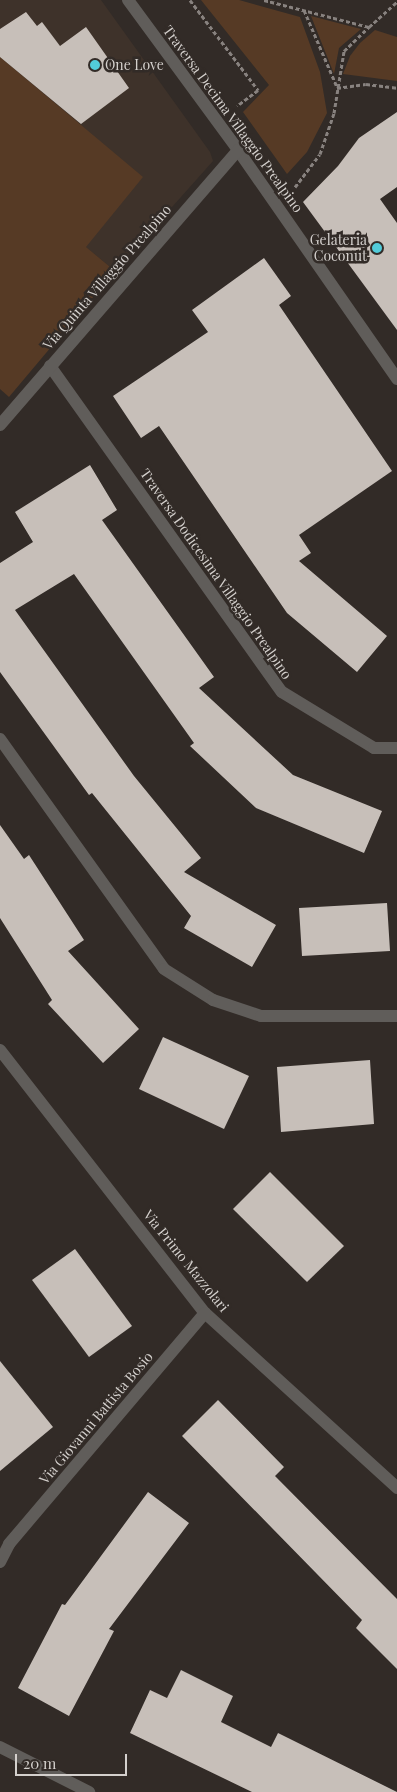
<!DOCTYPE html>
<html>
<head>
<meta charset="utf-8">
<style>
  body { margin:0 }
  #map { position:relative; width:397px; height:1792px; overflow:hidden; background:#322b27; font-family:"Playfair Display",serif }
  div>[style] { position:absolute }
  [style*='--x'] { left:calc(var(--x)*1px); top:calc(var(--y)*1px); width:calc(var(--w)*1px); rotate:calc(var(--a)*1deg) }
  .built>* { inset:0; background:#3e322a }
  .green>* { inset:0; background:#563a25 }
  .building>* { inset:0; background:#c7bfb9 }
  .path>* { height:3px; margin-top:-1.5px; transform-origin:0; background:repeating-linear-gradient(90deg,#88827f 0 4px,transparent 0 6.5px) }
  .street>* { height:12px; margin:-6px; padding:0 6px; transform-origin:6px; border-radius:6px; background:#605d5a }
  .dots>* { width:14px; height:14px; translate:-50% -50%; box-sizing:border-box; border:2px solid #322b27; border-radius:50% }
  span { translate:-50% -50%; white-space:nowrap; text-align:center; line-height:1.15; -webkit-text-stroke:5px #322b27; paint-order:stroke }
  .poi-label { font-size:14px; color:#d4d0cd }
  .left { translate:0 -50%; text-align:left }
  .right { translate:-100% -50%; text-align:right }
  .street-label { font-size:14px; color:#d4d0cd }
  .scale { position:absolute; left:15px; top:1754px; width:112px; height:22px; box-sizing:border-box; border:2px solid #d4d0cd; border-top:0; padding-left:6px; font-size:15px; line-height:18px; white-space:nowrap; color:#d4d0cd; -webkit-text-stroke:4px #322b27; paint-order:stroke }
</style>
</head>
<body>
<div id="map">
  <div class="built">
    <i style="clip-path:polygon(0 0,101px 0,210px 152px,213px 161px,115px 271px,0 177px)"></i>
  </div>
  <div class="green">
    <i style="clip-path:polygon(201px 0,239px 0,300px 17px,320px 72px,327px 113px,307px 152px,287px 174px,243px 112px,269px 85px)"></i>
    <i style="clip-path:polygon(311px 16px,361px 29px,339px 48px,334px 74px)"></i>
    <i style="clip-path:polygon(375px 30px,397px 37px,397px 81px,343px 74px,350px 56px,360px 43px)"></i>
    <i style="clip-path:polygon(0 57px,143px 177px,86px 247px,115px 271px,9px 397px,0 389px)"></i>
  </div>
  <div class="building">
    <i style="clip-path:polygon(26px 12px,37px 26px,42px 22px,60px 46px,86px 27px,129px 88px,81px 124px,0 57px,0 29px)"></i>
    <i style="clip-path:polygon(397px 112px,397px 187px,380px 199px,397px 223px,397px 330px,303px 202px,338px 166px,359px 138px)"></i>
    <i style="clip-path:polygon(264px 258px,291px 296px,279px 305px,392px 471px,299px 535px,311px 553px,299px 561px,387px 636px,357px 672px,287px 613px,159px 426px,141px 438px,113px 396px,208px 332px,192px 310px)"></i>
    <i style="clip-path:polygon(90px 465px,117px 510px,102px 520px,214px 677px,199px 688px,293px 775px,382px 811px,364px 853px,256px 808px,190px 746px,194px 743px,74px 574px,15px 610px,134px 776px,201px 858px,184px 872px,276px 925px,252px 967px,184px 928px,191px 916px,92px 793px,89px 795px,0 672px,0 563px,33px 542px,15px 512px)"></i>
    <i style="clip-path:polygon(0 825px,24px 859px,29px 855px,84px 940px,68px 951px,139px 1029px,103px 1063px,48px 1004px,52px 1000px,0 918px)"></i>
    <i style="clip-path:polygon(387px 903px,390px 951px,302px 956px,299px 908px)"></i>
    <i style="clip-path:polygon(163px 1037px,249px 1076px,224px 1129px,139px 1089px)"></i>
    <i style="clip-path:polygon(370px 1060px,374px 1124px,281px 1132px,277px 1067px)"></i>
    <i style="clip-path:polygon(270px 1172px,344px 1246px,307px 1282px,233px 1209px)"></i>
    <i style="clip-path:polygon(75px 1249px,132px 1326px,89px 1357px,32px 1280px)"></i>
    <i style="clip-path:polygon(0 1361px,53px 1427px,0 1471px)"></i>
    <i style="clip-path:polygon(218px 1400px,284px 1467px,275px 1476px,397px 1599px,397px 1669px,356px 1628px,362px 1620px,182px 1436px)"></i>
    <i style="clip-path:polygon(148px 1492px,189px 1523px,109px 1629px,114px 1631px,69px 1716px,18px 1688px,62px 1604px,65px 1605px)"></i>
    <i style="clip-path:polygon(181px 1670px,233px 1696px,221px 1722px,271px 1747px,278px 1733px,397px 1792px,252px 1792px,130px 1733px,150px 1690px,167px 1698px)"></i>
  </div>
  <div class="path">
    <i style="--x:190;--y:0;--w:113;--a:52.9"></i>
    <i style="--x:258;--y:90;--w:26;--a:143"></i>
    <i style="--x:264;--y:0;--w:108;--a:14.4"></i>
    <i style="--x:369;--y:27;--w:38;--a:-42"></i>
    <i style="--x:304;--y:10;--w:84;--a:66.8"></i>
    <i style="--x:337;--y:88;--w:29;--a:-8"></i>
    <i style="--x:366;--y:84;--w:31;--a:7"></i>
    <i style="--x:295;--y:187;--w:41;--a:-52.9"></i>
    <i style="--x:320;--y:154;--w:43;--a:-71.1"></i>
    <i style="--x:334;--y:113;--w:63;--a:-80.8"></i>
    <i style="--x:344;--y:51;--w:35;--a:-44"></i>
  </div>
  <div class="street">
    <i style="--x:128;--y:0;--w:186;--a:53.7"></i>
    <i style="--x:238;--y:150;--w:279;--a:55.2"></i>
    <i style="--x:50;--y:366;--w:400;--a:54.6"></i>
    <i style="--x:282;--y:692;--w:108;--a:31.3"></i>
    <i style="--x:374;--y:748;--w:23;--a:0"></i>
    <i style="--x:0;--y:425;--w:364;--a:-49.1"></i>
    <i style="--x:0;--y:739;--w:282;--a:54.5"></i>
    <i style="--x:164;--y:969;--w:58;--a:32.3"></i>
    <i style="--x:213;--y:1000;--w:51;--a:18.4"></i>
    <i style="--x:261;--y:1016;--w:136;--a:0"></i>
    <i style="--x:0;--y:1050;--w:333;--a:52.1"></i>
    <i style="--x:205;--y:1313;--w:260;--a:42.3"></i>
    <i style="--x:0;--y:1562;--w:20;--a:-63"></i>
    <i style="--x:9;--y:1544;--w:303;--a:-49.7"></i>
    <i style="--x:0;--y:1747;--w:100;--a:26.8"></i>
  </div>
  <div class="dots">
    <i style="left:95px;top:65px;background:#52cbd9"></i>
    <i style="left:377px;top:248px;background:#52cbd9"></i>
  </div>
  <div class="poi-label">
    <span class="left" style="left:105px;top:65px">One Love</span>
    <span class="right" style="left:367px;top:248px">Gelateria<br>Coconut</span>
  </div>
  <div class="street-label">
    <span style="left:233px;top:119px;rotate:54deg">Traversa Decima Villaggio Prealpino</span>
    <span style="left:107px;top:277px;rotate:-49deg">Via Quinta Villaggio Prealpino</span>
    <span style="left:216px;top:574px;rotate:55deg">Traversa Dodicesima Villaggio Prealpino</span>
    <span style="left:186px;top:1261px;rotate:51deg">Via Primo Mazzolari</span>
    <span style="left:96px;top:1418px;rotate:-50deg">Via Giovanni Battista Bosio</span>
  </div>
  <div class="scale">20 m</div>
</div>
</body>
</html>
